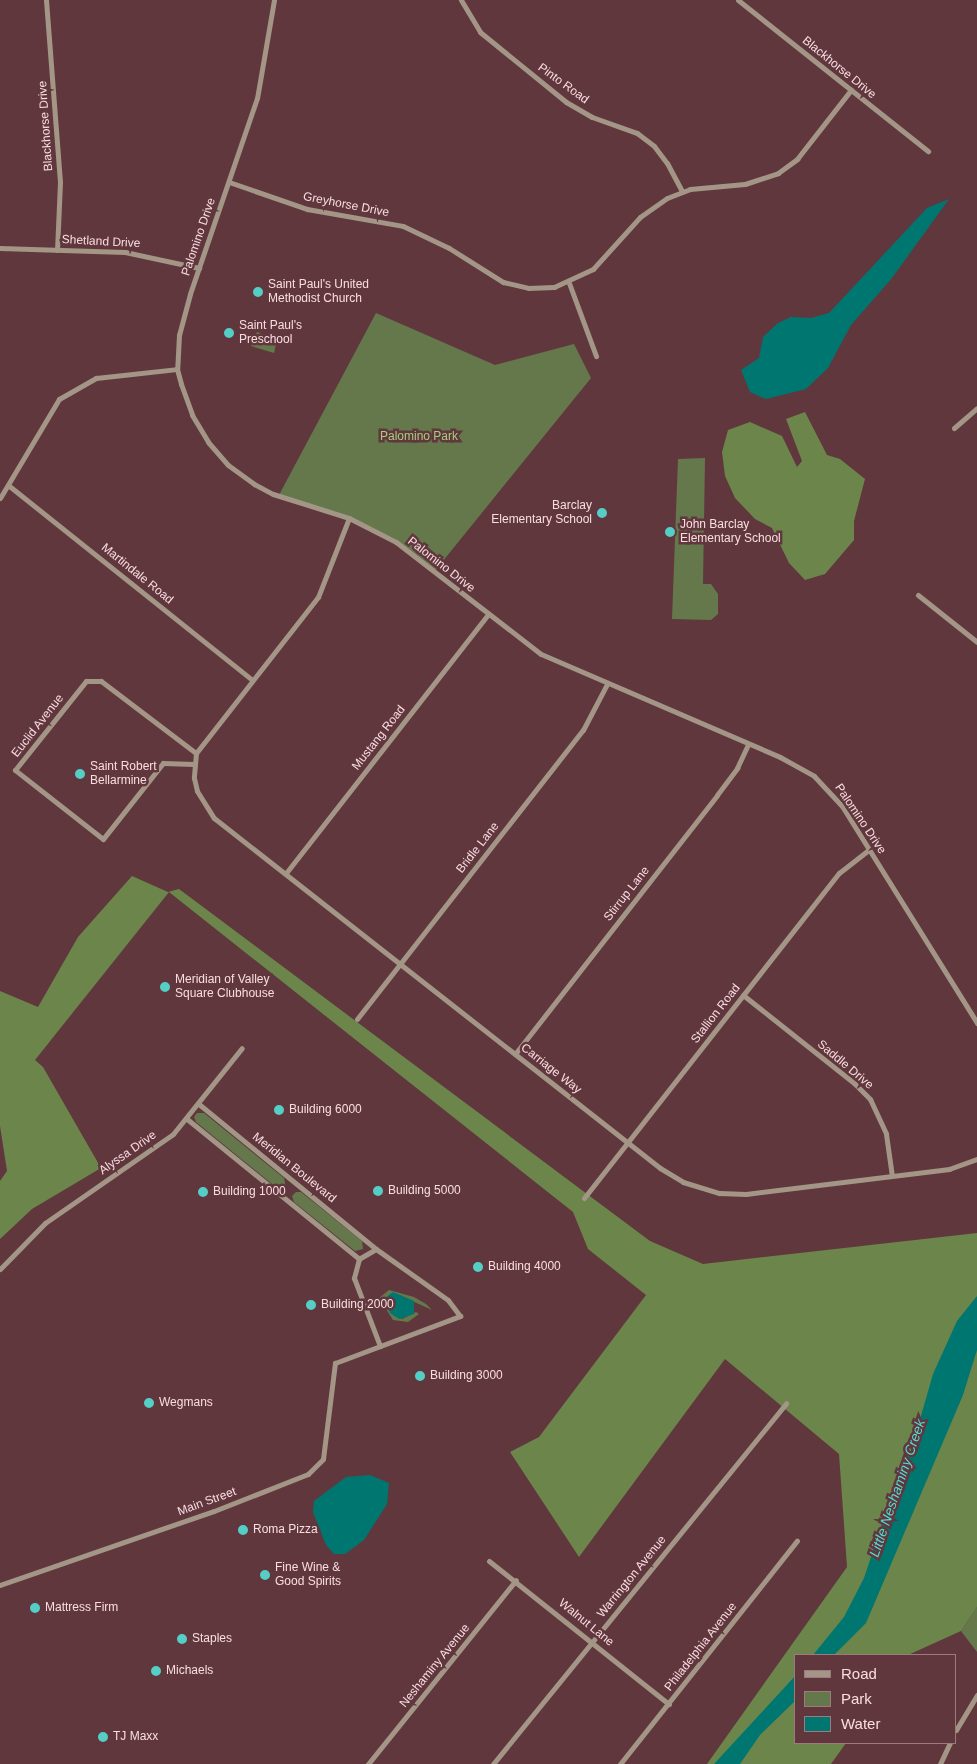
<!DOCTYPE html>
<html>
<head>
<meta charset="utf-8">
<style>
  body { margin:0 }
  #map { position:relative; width:977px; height:1764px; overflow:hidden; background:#61373e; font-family:Helvetica,sans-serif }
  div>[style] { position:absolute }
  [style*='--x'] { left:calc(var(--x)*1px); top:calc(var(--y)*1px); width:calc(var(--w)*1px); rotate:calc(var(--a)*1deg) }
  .green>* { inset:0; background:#64784c }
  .forest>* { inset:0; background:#6b854b }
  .water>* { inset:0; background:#007670 }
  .minor>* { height:5px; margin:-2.5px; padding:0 2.5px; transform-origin:2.5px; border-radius:2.5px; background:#a49687 }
  .dots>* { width:14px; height:14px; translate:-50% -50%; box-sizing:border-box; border:2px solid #61373e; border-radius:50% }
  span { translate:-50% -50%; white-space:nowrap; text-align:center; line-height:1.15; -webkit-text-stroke:5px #61373e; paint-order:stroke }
  .street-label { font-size:12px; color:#f9dde1 }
  .poi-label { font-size:12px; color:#f9dde1 }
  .left { translate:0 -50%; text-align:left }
  .right { translate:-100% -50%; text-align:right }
  .park-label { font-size:12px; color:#a7cd79 }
  .water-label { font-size:14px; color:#52dcd2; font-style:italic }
  .legend { position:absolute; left:794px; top:1654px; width:162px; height:90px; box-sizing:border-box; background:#61373e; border:1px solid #9e797f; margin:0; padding:6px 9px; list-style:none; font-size:15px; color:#f9dde1 }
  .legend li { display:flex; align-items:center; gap:10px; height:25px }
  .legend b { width:25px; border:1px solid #9e797f }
</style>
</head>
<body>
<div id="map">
  <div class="green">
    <i style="clip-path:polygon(376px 313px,495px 365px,574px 344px,591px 378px,434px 572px,396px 542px,368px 526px,279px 495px)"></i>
    <i style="clip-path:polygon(257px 332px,277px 340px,274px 353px,251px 346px)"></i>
    <i style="clip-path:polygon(705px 458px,703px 584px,711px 584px,718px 594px,718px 614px,711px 620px,672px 619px,678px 459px)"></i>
    <i style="clip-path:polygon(197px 1113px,204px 1113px,284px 1178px,286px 1188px,277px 1188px,196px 1122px,194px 1117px)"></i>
    <i style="clip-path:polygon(296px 1192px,301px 1192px,362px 1241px,363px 1249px,355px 1251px,294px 1202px,292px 1196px)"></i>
    <i style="clip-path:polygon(389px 1290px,414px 1297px,426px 1304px,432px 1310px,399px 1295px,388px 1303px,389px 1310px,402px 1319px,416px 1312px,419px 1314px,408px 1322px,393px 1320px,379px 1298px)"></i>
    <i style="clip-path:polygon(977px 1607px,977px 1652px,961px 1631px)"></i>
  </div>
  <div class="forest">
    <i style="clip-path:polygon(805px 412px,827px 455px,840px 459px,865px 479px,854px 521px,854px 540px,825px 574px,805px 580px,789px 563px,772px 528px,755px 519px,735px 498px,725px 476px,722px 452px,728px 430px,750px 422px,782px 436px,797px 467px,802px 461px,786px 419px)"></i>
    <i style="clip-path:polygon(132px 876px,168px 892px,179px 889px,650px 1241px,703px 1264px,977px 1233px,977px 1607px,961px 1631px,908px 1655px,796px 1655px,796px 1743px,846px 1743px,831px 1764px,707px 1764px,847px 1567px,839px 1454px,725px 1359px,579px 1557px,510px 1452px,539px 1437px,646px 1295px,588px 1249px,573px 1212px,169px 892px,35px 1060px,43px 1067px,101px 1168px,32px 1209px,0 1239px,0 1181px,7px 1171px,0 1126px,0 991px,38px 1007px,78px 937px)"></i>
  </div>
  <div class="water">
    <i style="clip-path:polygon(949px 199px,892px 278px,851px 325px,828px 368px,806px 389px,766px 399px,750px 392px,741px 370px,759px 358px,763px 337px,778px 323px,791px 317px,811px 318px,829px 313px,927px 208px)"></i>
    <i style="clip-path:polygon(393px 1292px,414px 1301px,414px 1314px,399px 1319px,390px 1313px,385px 1298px)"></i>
    <i style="clip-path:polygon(977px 1296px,977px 1350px,963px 1395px,866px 1623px,834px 1655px,813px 1655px,844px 1617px,864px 1578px,898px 1476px,910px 1454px,933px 1374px,957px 1321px)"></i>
    <i style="clip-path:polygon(370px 1475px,389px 1483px,387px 1504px,364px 1540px,345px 1554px,334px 1554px,326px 1545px,313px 1512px,314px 1501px,346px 1477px)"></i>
    <i style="clip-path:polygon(796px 1675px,796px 1700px,760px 1735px,740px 1764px,714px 1764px)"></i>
  </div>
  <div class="minor">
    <i style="--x:46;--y:0;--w:183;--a:85.6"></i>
    <i style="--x:60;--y:182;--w:68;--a:92.5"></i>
    <i style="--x:274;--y:0;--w:99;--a:99.8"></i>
    <i style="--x:257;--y:98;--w:207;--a:108.9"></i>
    <i style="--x:190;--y:294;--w:42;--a:105"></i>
    <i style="--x:179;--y:335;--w:34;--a:93"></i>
    <i style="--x:177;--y:369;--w:16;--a:75"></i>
    <i style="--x:181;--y:384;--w:33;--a:70"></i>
    <i style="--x:192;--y:415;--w:31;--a:59"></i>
    <i style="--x:208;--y:442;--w:30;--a:49"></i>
    <i style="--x:228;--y:465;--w:32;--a:36"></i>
    <i style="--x:254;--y:484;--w:21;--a:28"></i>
    <i style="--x:273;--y:494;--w:80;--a:17.5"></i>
    <i style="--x:349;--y:518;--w:53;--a:27.1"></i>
    <i style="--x:396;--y:542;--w:183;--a:37.7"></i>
    <i style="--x:541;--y:654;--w:260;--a:23.3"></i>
    <i style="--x:780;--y:757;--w:39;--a:29"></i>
    <i style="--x:814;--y:776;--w:41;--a:47"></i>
    <i style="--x:842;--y:806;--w:256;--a:58.1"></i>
    <i style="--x:461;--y:0;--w:37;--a:59"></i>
    <i style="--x:480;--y:32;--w:111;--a:39.1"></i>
    <i style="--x:566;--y:102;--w:30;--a:30"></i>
    <i style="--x:592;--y:117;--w:48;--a:19.6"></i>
    <i style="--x:637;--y:133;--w:21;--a:37"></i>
    <i style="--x:654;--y:146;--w:21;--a:53"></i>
    <i style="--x:667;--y:163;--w:32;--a:62"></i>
    <i style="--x:738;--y:0;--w:243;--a:38.5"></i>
    <i style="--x:229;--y:182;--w:83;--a:19.1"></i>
    <i style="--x:307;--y:209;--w:97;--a:10"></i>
    <i style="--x:403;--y:226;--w:51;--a:25.6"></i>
    <i style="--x:449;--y:248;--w:64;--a:32.2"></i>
    <i style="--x:503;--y:282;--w:26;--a:13"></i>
    <i style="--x:528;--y:288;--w:26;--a:-2"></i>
    <i style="--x:554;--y:287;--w:43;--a:-24.8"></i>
    <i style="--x:593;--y:269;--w:70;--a:-47.9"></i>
    <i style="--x:640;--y:217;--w:33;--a:-35"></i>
    <i style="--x:667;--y:198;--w:25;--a:-21"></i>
    <i style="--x:690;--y:189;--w:55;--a:-5.2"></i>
    <i style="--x:745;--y:184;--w:35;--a:-18"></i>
    <i style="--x:778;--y:173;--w:24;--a:-36"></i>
    <i style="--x:797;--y:159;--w:88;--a:-52"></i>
    <i style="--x:0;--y:248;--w:125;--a:1.8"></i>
    <i style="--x:125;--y:252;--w:76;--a:12.2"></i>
    <i style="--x:569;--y:283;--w:78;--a:69.7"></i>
    <i style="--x:954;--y:428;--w:30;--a:-41"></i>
    <i style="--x:8;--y:485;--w:312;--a:38.6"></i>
    <i style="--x:0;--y:498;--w:115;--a:-59.2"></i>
    <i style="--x:59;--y:399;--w:43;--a:-29.6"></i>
    <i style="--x:96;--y:378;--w:81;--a:-6.3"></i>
    <i style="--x:349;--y:518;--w:85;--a:111.4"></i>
    <i style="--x:318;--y:597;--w:198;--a:128"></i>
    <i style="--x:196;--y:753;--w:25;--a:95"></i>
    <i style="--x:194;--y:778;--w:13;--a:77"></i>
    <i style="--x:197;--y:791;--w:32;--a:58"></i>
    <i style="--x:214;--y:818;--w:567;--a:38.12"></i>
    <i style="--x:660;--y:1168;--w:27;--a:31"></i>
    <i style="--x:683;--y:1182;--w:38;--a:17"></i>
    <i style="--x:719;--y:1193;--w:27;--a:2"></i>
    <i style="--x:746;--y:1194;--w:205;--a:-7"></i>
    <i style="--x:949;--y:1169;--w:30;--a:-20"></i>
    <i style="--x:918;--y:595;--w:75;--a:38.5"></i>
    <i style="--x:194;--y:764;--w:31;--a:-178"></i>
    <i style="--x:163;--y:763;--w:97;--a:128.3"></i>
    <i style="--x:103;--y:839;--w:112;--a:-141.9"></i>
    <i style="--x:15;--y:770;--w:114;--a:-51.4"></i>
    <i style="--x:86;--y:681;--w:15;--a:0"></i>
    <i style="--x:101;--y:681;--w:119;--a:37.2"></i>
    <i style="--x:286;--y:873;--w:328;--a:-52"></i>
    <i style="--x:743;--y:995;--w:142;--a:38.4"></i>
    <i style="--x:854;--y:1083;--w:23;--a:45"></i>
    <i style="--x:870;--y:1099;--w:38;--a:65"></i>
    <i style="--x:886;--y:1134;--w:42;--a:81.9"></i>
    <i style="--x:357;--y:1019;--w:367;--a:-52"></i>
    <i style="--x:583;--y:730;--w:52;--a:-62.4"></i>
    <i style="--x:515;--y:1054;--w:328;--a:-52"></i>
    <i style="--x:717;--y:795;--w:34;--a:-53"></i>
    <i style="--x:737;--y:768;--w:26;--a:-65"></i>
    <i style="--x:187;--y:1119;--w:222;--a:39.1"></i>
    <i style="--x:584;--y:1198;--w:413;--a:-51.9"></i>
    <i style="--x:839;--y:873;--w:39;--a:-38"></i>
    <i style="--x:376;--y:1249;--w:20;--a:150"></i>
    <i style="--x:359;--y:1259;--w:20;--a:105"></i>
    <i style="--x:354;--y:1278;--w:73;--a:69.1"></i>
    <i style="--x:0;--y:1269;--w:64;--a:-45.6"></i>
    <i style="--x:45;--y:1223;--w:156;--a:-34.8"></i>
    <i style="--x:173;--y:1134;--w:110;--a:-51.3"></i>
    <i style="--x:489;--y:1561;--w:230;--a:38.5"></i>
    <i style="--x:0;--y:1585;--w:226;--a:-19.1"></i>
    <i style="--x:214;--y:1511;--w:101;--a:-21.5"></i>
    <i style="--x:308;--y:1474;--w:21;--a:-45"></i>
    <i style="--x:323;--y:1459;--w:97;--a:-82.9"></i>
    <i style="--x:335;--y:1363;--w:134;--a:-20.6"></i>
    <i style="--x:460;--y:1316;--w:20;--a:-127"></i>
    <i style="--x:448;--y:1300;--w:88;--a:-144.7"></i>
    <i style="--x:376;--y:1249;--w:229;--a:-140.7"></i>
    <i style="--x:956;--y:1730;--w:41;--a:-59"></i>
    <i style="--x:368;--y:1764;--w:236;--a:-51.2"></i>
    <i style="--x:493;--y:1764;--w:465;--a:-50.9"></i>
    <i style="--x:620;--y:1764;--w:285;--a:-51.6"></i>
    <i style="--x:940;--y:1764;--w:23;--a:-65"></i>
  </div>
  <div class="dots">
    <i style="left:258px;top:292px;background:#55cec5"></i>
    <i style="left:229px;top:333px;background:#55cec5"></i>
    <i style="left:602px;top:513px;background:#55cec5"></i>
    <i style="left:670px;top:532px;background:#55cec5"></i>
    <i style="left:80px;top:774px;background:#55cec5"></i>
    <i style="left:165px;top:987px;background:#55cec5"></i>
    <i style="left:279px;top:1110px;background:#55cec5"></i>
    <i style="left:378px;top:1191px;background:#55cec5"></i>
    <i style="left:203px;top:1192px;background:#55cec5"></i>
    <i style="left:478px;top:1267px;background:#55cec5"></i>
    <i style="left:311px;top:1305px;background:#55cec5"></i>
    <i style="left:420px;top:1376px;background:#55cec5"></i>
    <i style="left:149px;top:1403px;background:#55cec5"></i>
    <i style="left:243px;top:1530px;background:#55cec5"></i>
    <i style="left:265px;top:1575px;background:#55cec5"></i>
    <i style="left:35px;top:1608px;background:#55cec5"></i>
    <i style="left:182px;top:1639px;background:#55cec5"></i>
    <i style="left:156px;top:1671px;background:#55cec5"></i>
    <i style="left:103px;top:1737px;background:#55cec5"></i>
  </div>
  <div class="street-label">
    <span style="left:839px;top:68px;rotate:39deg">Blackhorse Drive</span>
    <span style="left:563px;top:84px;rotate:36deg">Pinto Road</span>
    <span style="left:46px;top:126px;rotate:-94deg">Blackhorse Drive</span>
    <span style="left:346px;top:205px;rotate:11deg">Greyhorse Drive</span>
    <span style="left:199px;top:237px;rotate:-71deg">Palomino Drive</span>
    <span style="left:101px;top:242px;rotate:3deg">Shetland Drive</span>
    <span style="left:441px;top:565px;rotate:38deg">Palomino Drive</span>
    <span style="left:137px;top:574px;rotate:39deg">Martindale Road</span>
    <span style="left:38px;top:726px;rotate:-52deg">Euclid Avenue</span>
    <span style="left:379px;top:738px;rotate:-52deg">Mustang Road</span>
    <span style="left:860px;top:819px;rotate:56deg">Palomino Drive</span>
    <span style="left:478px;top:848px;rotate:-52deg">Bridle Lane</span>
    <span style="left:627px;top:894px;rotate:-52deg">Stirrup Lane</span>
    <span style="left:716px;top:1014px;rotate:-52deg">Stallion Road</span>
    <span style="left:845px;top:1065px;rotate:40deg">Saddle Drive</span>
    <span style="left:551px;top:1069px;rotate:38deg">Carriage Way</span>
    <span style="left:128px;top:1153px;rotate:-35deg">Alyssa Drive</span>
    <span style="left:294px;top:1168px;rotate:39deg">Meridian Boulevard</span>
    <span style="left:207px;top:1502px;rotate:-20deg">Main Street</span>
    <span style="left:632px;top:1577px;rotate:-51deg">Warrington Avenue</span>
    <span style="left:586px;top:1623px;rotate:39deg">Walnut Lane</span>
    <span style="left:701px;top:1647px;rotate:-52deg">Philadelphia Avenue</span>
    <span style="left:435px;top:1666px;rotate:-51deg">Neshaminy Avenue</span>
  </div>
  <div class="poi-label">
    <span class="left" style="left:268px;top:292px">Saint Paul's United<br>Methodist Church</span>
    <span class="left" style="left:239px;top:333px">Saint Paul's<br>Preschool</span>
    <span class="right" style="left:592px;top:513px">Barclay<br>Elementary School</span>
    <span class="left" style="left:680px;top:532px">John Barclay<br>Elementary School</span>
    <span class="left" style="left:90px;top:774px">Saint Robert<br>Bellarmine</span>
    <span class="left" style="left:175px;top:987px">Meridian of Valley<br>Square Clubhouse</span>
    <span class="left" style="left:289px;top:1110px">Building 6000</span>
    <span class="left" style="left:388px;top:1191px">Building 5000</span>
    <span class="left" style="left:213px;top:1192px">Building 1000</span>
    <span class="left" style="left:488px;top:1267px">Building 4000</span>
    <span class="left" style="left:321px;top:1305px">Building 2000</span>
    <span class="left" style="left:430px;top:1376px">Building 3000</span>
    <span class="left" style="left:159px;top:1403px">Wegmans</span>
    <span class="left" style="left:253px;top:1530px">Roma Pizza</span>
    <span class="left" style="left:275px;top:1575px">Fine Wine &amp;<br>Good Spirits</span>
    <span class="left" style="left:45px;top:1608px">Mattress Firm</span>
    <span class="left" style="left:192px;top:1639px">Staples</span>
    <span class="left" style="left:166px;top:1671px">Michaels</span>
    <span class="left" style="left:113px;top:1737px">TJ Maxx</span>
  </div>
  <div class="park-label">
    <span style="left:419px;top:437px">Palomino Park</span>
  </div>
  <div class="water-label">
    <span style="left:897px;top:1488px;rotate:-71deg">Little Neshaminy Creek</span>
  </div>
  <ul class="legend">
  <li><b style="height:6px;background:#a49687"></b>Road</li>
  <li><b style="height:14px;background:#64784c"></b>Park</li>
  <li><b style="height:14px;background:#007670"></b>Water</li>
  </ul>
</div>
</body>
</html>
